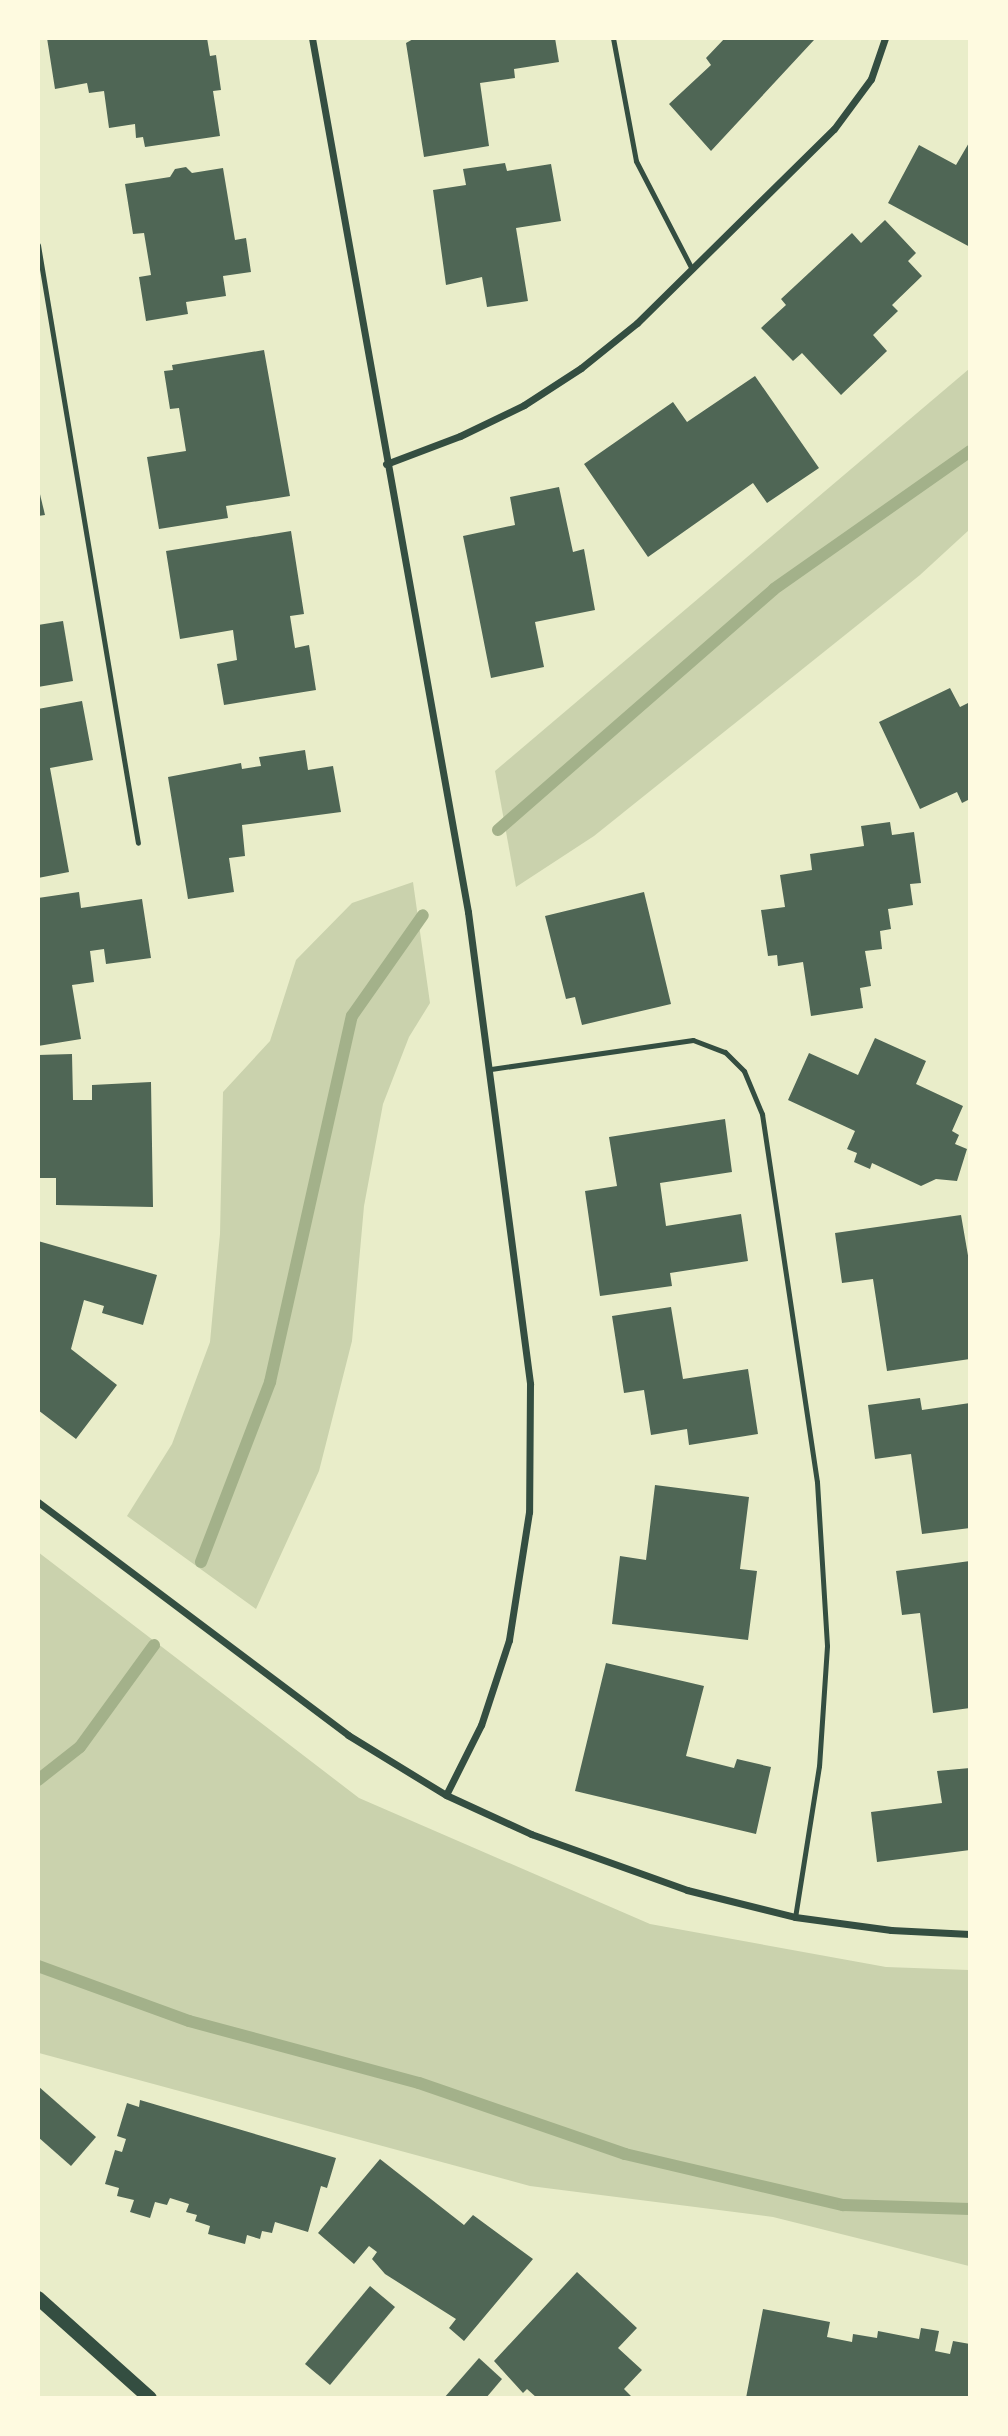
<!DOCTYPE html>
<html>
<head>
<meta charset="utf-8">
<style>
  body { margin:0 }
  #map { position:relative; width:1008px; height:2436px; overflow:hidden; background:#e9edc9; font-family:"Roboto Condensed",sans-serif }
  div>[style] { position:absolute }
  [style*='--x'] { left:calc(var(--x)*1px); top:calc(var(--y)*1px); width:calc(var(--w)*1px); rotate:calc(var(--a)*1deg) }
  .green>* { inset:0; background:#cad2ad }
  .stream>* { height:12px; margin:-6px; padding:0 6px; transform-origin:6px; border-radius:6px; background:#a3b18a }
  .building>* { inset:0; background:#4f6655 }
  .service>* { height:5px; margin:-2.5px; padding:0 2.5px; transform-origin:2.5px; border-radius:2.5px; background:#344e41 }
  .minor>* { height:7px; margin:-3.5px; padding:0 3.5px; transform-origin:3.5px; border-radius:3.5px; background:#344e41 }
  .secondary>* { height:14px; margin:-7px; padding:0 7px; transform-origin:7px; border-radius:7px; background:#344e41 }
  span { translate:-50% -50%; white-space:nowrap; text-align:center; line-height:1.15; -webkit-text-stroke:6px #fefae0; paint-order:stroke }
  .frame { position:absolute; inset:0; border:40px solid #fefae0; pointer-events:none }
</style>
</head>
<body>
<div id="map">
  <div class="green">
    <i style="clip-path:polygon(969px 369px,969px 530px,920px 575px,594px 836px,516px 887px,495px 771px)"></i>
    <i style="clip-path:polygon(413px 882px,430px 1003px,409px 1037px,383px 1104px,364px 1206px,352px 1341px,319px 1471px,256px 1609px,127px 1516px,172px 1444px,210px 1342px,220px 1234px,223px 1092px,270px 1041px,296px 960px,352px 903px)"></i>
    <i style="clip-path:polygon(38px 1552px,359px 1798px,650px 1924px,886px 1967px,969px 1970px,969px 2266px,773px 2217px,530px 2186px,39px 2053px)"></i>
  </div>
  <div class="stream">
    <i style="--x:498;--y:830;--w:366;--a:-41.1"></i>
    <i style="--x:774;--y:589;--w:240;--a:-35.1"></i>
    <i style="--x:201;--y:1562;--w:193;--a:-69"></i>
    <i style="--x:270;--y:1382;--w:375;--a:-77.4"></i>
    <i style="--x:352;--y:1016;--w:123;--a:-54.9"></i>
    <i style="--x:38;--y:1780;--w:53;--a:-38.2"></i>
    <i style="--x:80;--y:1747;--w:126;--a:-54"></i>
    <i style="--x:38;--y:1966;--w:161;--a:20"></i>
    <i style="--x:189;--y:2021;--w:238;--a:15.1"></i>
    <i style="--x:419;--y:2083;--w:218;--a:19"></i>
    <i style="--x:625;--y:2154;--w:224;--a:13.2"></i>
    <i style="--x:843;--y:2205;--w:127;--a:1.8"></i>
  </div>
  <div class="building">
    <i style="clip-path:polygon(47px 38px,207px 38px,210px 56px,216px 55px,221px 90px,213px 91px,220px 136px,145px 147px,143px 137px,136px 138px,135px 124px,109px 128px,104px 91px,89px 93px,87px 83px,55px 89px)"></i>
    <i style="clip-path:polygon(415px 38px,555px 38px,559px 62px,514px 69px,515px 78px,480px 83px,489px 146px,424px 157px,406px 43px)"></i>
    <i style="clip-path:polygon(725px 38px,814px 40px,711px 151px,669px 104px,711px 65px,706px 58px)"></i>
    <i style="clip-path:polygon(970px 141px,970px 247px,888px 203px,919px 145px,956px 165px)"></i>
    <i style="clip-path:polygon(505px 163px,507px 171px,551px 164px,561px 221px,516px 228px,528px 301px,487px 307px,482px 277px,446px 285px,433px 190px,466px 185px,463px 169px)"></i>
    <i style="clip-path:polygon(186px 167px,192px 173px,223px 168px,235px 240px,246px 238px,251px 272px,223px 276px,226px 296px,186px 302px,188px 314px,146px 321px,139px 277px,151px 275px,144px 233px,133px 234px,125px 184px,170px 177px,175px 169px)"></i>
    <i style="clip-path:polygon(885px 220px,916px 253px,908px 261px,922px 276px,892px 305px,898px 311px,873px 335px,887px 351px,841px 395px,802px 353px,793px 361px,761px 328px,786px 305px,781px 299px,852px 233px,861px 243px)"></i>
    <i style="clip-path:polygon(264px 350px,290px 496px,226px 506px,228px 518px,159px 529px,147px 457px,186px 451px,179px 408px,170px 409px,164px 371px,173px 370px,172px 365px)"></i>
    <i style="clip-path:polygon(755px 376px,819px 468px,767px 503px,753px 483px,648px 557px,584px 464px,673px 402px,687px 422px)"></i>
    <i style="clip-path:polygon(38px 486px,45px 515px,38px 516px)"></i>
    <i style="clip-path:polygon(559px 487px,573px 552px,584px 549px,595px 610px,535px 622px,544px 667px,491px 678px,463px 536px,515px 525px,510px 497px)"></i>
    <i style="clip-path:polygon(291px 531px,304px 614px,290px 616px,295px 648px,309px 645px,316px 690px,224px 705px,217px 664px,237px 660px,233px 630px,180px 639px,166px 551px)"></i>
    <i style="clip-path:polygon(63px 621px,73px 681px,38px 687px,38px 625px)"></i>
    <i style="clip-path:polygon(950px 688px,960px 707px,970px 702px,970px 799px,962px 803px,957px 792px,920px 809px,879px 722px)"></i>
    <i style="clip-path:polygon(82px 701px,93px 760px,50px 768px,69px 872px,38px 878px,38px 709px)"></i>
    <i style="clip-path:polygon(305px 750px,308px 770px,333px 766px,341px 812px,242px 825px,245px 856px,229px 858px,234px 892px,188px 899px,168px 777px,241px 763px,242px 769px,261px 766px,259px 757px)"></i>
    <i style="clip-path:polygon(890px 822px,892px 835px,914px 832px,921px 883px,910px 884px,913px 905px,888px 909px,891px 929px,880px 931px,882px 949px,865px 951px,871px 986px,860px 988px,863px 1008px,811px 1016px,803px 962px,778px 966px,777px 955px,768px 956px,761px 910px,785px 907px,780px 875px,812px 870px,810px 854px,864px 846px,861px 826px)"></i>
    <i style="clip-path:polygon(79px 892px,81px 908px,142px 899px,151px 958px,106px 964px,104px 949px,90px 951px,94px 982px,72px 985px,81px 1039px,38px 1046px,38px 898px)"></i>
    <i style="clip-path:polygon(644px 892px,671px 1004px,582px 1025px,575px 997px,566px 999px,545px 916px)"></i>
    <i style="clip-path:polygon(875px 1038px,926px 1061px,916px 1084px,963px 1106px,952px 1131px,959px 1135px,955px 1144px,967px 1149px,957px 1181px,936px 1179px,921px 1186px,872px 1163px,870px 1169px,854px 1162px,857px 1153px,847px 1149px,855px 1131px,788px 1100px,809px 1053px,858px 1075px)"></i>
    <i style="clip-path:polygon(72px 1054px,73px 1100px,92px 1100px,92px 1085px,151px 1082px,153px 1207px,56px 1205px,56px 1178px,38px 1178px,38px 1055px)"></i>
    <i style="clip-path:polygon(725px 1119px,732px 1172px,660px 1183px,666px 1226px,741px 1214px,748px 1261px,670px 1273px,672px 1286px,600px 1296px,585px 1191px,617px 1186px,609px 1137px)"></i>
    <i style="clip-path:polygon(961px 1215px,970px 1267px,970px 1359px,887px 1371px,873px 1279px,842px 1283px,835px 1233px)"></i>
    <i style="clip-path:polygon(38px 1241px,157px 1275px,143px 1325px,102px 1313px,104px 1306px,84px 1300px,71px 1349px,117px 1385px,76px 1439px,38px 1410px)"></i>
    <i style="clip-path:polygon(671px 1307px,683px 1379px,748px 1369px,758px 1434px,689px 1445px,687px 1429px,651px 1435px,644px 1390px,624px 1393px,612px 1316px)"></i>
    <i style="clip-path:polygon(920px 1398px,922px 1410px,970px 1403px,970px 1528px,922px 1534px,911px 1454px,875px 1459px,868px 1405px)"></i>
    <i style="clip-path:polygon(655px 1485px,749px 1497px,740px 1569px,757px 1571px,748px 1640px,612px 1624px,620px 1556px,646px 1560px)"></i>
    <i style="clip-path:polygon(970px 1561px,970px 1708px,933px 1713px,920px 1613px,902px 1615px,896px 1571px)"></i>
    <i style="clip-path:polygon(606px 1663px,704px 1686px,686px 1756px,734px 1768px,737px 1759px,771px 1767px,756px 1834px,575px 1791px)"></i>
    <i style="clip-path:polygon(970px 1768px,970px 1850px,877px 1862px,871px 1812px,942px 1803px,937px 1771px)"></i>
    <i style="clip-path:polygon(38px 2086px,96px 2137px,71px 2166px,38px 2137px)"></i>
    <i style="clip-path:polygon(140px 2100px,336px 2158px,327px 2188px,321px 2186px,308px 2232px,275px 2222px,272px 2233px,262px 2231px,260px 2239px,247px 2235px,245px 2244px,208px 2234px,210px 2226px,195px 2221px,197px 2215px,186px 2212px,189px 2204px,170px 2198px,167px 2205px,155px 2202px,150px 2218px,130px 2212px,134px 2200px,117px 2196px,119px 2188px,105px 2184px,115px 2150px,122px 2152px,126px 2139px,117px 2136px,127px 2103px,139px 2107px)"></i>
    <i style="clip-path:polygon(380px 2159px,464px 2225px,473px 2215px,533px 2259px,464px 2341px,449px 2328px,456px 2319px,385px 2274px,372px 2259px,377px 2252px,369px 2246px,354px 2264px,318px 2233px)"></i>
    <i style="clip-path:polygon(577px 2272px,637px 2328px,618px 2348px,642px 2370px,624px 2389px,633px 2398px,537px 2398px,527px 2389px,523px 2393px,494px 2361px)"></i>
    <i style="clip-path:polygon(370px 2286px,395px 2307px,330px 2385px,305px 2364px)"></i>
    <i style="clip-path:polygon(763px 2309px,830px 2322px,827px 2337px,852px 2342px,853px 2334px,877px 2338px,878px 2331px,919px 2339px,921px 2328px,939px 2331px,935px 2351px,950px 2354px,953px 2341px,970px 2344px,970px 2398px,746px 2398px)"></i>
    <i style="clip-path:polygon(479px 2358px,502px 2379px,486px 2398px,444px 2398px)"></i>
  </div>
  <div class="service">
    <i style="--x:613;--y:38;--w:125;--a:79.4"></i>
    <i style="--x:636;--y:161;--w:122;--a:62.6"></i>
    <i style="--x:38;--y:245;--w:606;--a:80.51"></i>
    <i style="--x:491;--y:1069;--w:204;--a:-8.2"></i>
    <i style="--x:693;--y:1040;--w:34;--a:21"></i>
    <i style="--x:725;--y:1052;--w:27;--a:45"></i>
    <i style="--x:744;--y:1071;--w:47;--a:67.3"></i>
    <i style="--x:762;--y:1114;--w:372;--a:81.5"></i>
    <i style="--x:817;--y:1482;--w:164;--a:86.5"></i>
    <i style="--x:827;--y:1646;--w:120;--a:93.8"></i>
    <i style="--x:819;--y:1766;--w:153;--a:99"></i>
  </div>
  <div class="minor">
    <i style="--x:312;--y:38;--w:888;--a:79.88"></i>
    <i style="--x:468;--y:912;--w:476;--a:82.5"></i>
    <i style="--x:530;--y:1384;--w:128;--a:90.4"></i>
    <i style="--x:529;--y:1512;--w:130;--a:98.9"></i>
    <i style="--x:509;--y:1640;--w:89;--a:108.2"></i>
    <i style="--x:481;--y:1725;--w:78;--a:116.6"></i>
    <i style="--x:386;--y:464;--w:79;--a:-20.7"></i>
    <i style="--x:460;--y:436;--w:71;--a:-25.8"></i>
    <i style="--x:524;--y:405;--w:68;--a:-33"></i>
    <i style="--x:581;--y:368;--w:72;--a:-38.8"></i>
    <i style="--x:637;--y:323;--w:276;--a:-44.6"></i>
    <i style="--x:834;--y:129;--w:62;--a:-53.5"></i>
    <i style="--x:871;--y:79;--w:43;--a:-71.1"></i>
    <i style="--x:38;--y:1502;--w:388;--a:36.9"></i>
    <i style="--x:348;--y:1735;--w:115;--a:31.5"></i>
    <i style="--x:446;--y:1795;--w:94;--a:24.6"></i>
    <i style="--x:531;--y:1834;--w:166;--a:19.7"></i>
    <i style="--x:687;--y:1890;--w:111;--a:14"></i>
    <i style="--x:795;--y:1917;--w:97;--a:7.7"></i>
    <i style="--x:891;--y:1930;--w:79;--a:2.9"></i>
  </div>
  <div class="secondary">
    <i style="--x:38;--y:2298;--w:150;--a:41.8"></i>
  </div>
  <div class="frame"></div>
</div>
</body>
</html>
